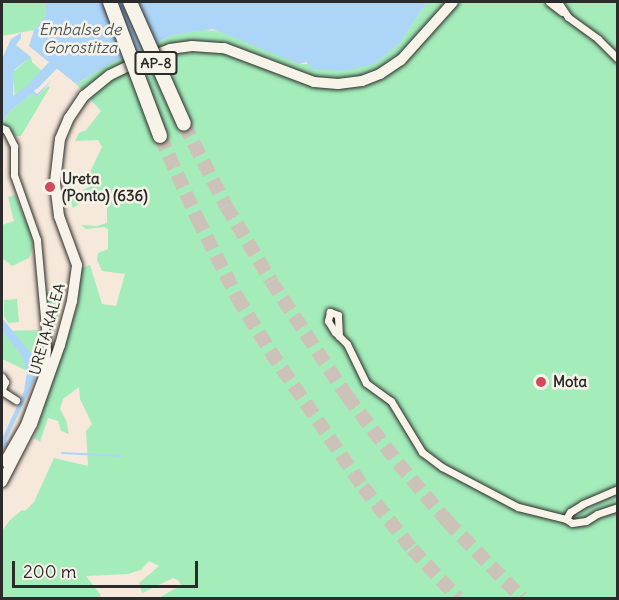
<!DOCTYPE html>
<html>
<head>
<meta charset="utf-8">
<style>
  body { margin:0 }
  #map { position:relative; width:619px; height:600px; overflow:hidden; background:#f6e8da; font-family:Delius,sans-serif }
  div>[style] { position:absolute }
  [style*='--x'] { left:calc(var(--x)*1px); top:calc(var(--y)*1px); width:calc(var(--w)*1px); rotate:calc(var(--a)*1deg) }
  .green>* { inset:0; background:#a4edbb }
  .water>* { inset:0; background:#add5f7 }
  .stream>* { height:1.5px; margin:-0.75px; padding:0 0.75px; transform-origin:0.75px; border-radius:0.75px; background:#add5f7 }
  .river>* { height:10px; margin:-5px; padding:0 5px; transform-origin:5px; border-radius:5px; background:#add5f7 }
  .highway-tunnel>* { height:14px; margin-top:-7px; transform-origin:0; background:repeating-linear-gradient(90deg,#cdc2b7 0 14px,transparent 0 21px) }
  .roads { filter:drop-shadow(0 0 2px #2b2b2b) drop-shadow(0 0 2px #2b2b2b) }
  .street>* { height:7px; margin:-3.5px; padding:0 3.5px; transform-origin:3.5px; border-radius:3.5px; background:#f7f3e8 }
  .secondary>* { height:10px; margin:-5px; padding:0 5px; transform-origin:5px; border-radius:5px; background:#f7f3e8 }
  .bridges { filter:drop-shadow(0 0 2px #2b2b2b) drop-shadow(0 0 2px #2b2b2b) }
  .highway-bridge>* { height:14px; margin:-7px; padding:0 7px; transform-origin:7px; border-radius:7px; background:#f7f3e8 }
  .dots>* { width:16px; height:16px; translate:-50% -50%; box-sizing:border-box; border:3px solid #f7f3e8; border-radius:50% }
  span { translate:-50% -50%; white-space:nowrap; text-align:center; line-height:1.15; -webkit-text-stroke:5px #f7f3e8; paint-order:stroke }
  .shield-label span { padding:2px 4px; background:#f7f3e8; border:2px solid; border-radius:4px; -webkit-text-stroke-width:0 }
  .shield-label { font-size:14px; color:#2b2b2b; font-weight:700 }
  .poi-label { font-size:15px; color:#2b2b2b; font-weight:700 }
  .left { translate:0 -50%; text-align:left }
  .street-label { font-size:15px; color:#2b2b2b }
  .water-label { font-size:16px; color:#4c565e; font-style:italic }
  .frame { position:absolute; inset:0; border:3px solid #2b2b2b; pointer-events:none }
  .scale { position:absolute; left:12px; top:561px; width:186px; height:27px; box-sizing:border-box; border:3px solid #2b2b2b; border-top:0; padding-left:8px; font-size:18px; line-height:21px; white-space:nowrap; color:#2b2b2b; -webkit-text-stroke:4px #f7f3e8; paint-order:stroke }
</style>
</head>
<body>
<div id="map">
  <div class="green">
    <i style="clip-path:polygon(2px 2px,46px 2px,46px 15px,34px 30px,2px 36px)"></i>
    <i style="clip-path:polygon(427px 2px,617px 2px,617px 598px,159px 598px,181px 585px,178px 580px,173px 578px,142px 593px,139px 583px,159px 566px,149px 561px,141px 570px,128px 574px,86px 576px,100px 594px,101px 598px,2px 598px,2px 531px,10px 520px,22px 510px,25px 511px,34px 502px,54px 458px,88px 466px,86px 431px,92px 424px,80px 399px,79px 387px,63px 399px,60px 409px,66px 420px,69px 434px,61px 431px,58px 421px,48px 418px,40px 442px,34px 438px,77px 307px,82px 268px,90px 265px,102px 304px,116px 306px,125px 274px,102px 271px,97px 260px,98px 253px,108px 249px,108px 229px,104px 227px,86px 229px,81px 225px,97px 226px,107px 223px,107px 207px,93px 196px,73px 208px,64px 182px,63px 172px,68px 174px,78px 193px,89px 187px,91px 170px,102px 147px,98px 140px,75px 141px,79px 133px,86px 130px,101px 111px,76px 84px,111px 63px,173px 35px,202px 30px,223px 31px,299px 64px,374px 64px,399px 44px)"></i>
    <i style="clip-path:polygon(31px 57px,32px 62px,44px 73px,15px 97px,13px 72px)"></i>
    <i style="clip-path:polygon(48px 86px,50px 87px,21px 136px,15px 136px,2px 124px,9px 112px,32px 93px,37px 97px)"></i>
    <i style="clip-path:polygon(15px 195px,31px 233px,33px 247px,29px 258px,12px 266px,2px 258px,2px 225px,14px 221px,8px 197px)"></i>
    <i style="clip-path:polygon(62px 290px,63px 301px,55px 327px,48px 327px,45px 292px)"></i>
    <i style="clip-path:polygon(17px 299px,19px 322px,8px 323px,4px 316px,4px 300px)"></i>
    <i style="clip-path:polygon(40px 330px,39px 370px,25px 370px,2px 359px,2px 331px)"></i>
  </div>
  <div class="water">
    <i style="clip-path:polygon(46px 2px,427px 2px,399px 44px,374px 64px,344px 71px,313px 69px,306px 62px,299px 64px,213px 29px,173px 35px,111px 63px,76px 84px,29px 46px,34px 30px,46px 15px)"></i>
    <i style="clip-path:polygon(21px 33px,21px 38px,16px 45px,31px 57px,14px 70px,13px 96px,44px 73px,48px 76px,34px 91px,37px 94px,53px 79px,37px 97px,32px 93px,9px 112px,2px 124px,2px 59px,11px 39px)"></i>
    <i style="clip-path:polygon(2px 318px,31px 353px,35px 379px,6px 440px,8px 444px,2px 451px,2px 439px,24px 391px,27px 372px,21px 354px,2px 331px)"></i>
  </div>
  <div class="stream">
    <i style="--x:62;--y:453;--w:60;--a:2.9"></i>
  </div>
  <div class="river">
    <i style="--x:35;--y:84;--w:42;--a:-46"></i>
  </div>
  <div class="highway-tunnel">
    <i style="--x:184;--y:124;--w:92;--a:62.9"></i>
    <i style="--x:226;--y:206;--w:87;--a:59"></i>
    <i style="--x:271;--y:281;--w:138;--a:56.5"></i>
    <i style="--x:347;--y:396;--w:84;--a:52.7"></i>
    <i style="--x:398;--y:463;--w:76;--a:49.8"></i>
    <i style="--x:447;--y:521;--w:107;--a:45.8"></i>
    <i style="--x:160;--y:136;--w:90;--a:65.7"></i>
    <i style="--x:197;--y:218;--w:89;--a:63.1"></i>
    <i style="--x:237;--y:297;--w:63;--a:58.6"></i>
    <i style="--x:270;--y:351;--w:165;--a:55.6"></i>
    <i style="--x:363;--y:487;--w:79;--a:51.7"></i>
    <i style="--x:412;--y:549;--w:67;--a:46.8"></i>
  </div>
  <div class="roads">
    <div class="street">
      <i style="--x:549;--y:2;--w:16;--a:38"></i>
      <i style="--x:558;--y:2;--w:18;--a:56"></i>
      <i style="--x:568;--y:17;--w:37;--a:36"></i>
      <i style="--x:598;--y:39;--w:28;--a:45"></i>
      <i style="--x:2;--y:128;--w:4;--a:27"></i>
      <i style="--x:6;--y:130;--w:18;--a:63"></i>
      <i style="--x:14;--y:146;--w:29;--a:90"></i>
      <i style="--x:14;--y:175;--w:69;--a:70.5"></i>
      <i style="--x:37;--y:240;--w:110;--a:84.8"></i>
      <i style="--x:47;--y:350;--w:18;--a:96"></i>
      <i style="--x:45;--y:368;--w:60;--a:110.6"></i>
      <i style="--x:24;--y:424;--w:38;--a:120"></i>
      <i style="--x:5;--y:457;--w:7;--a:82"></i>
      <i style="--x:339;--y:336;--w:21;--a:-93"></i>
      <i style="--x:338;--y:315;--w:9;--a:-159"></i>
      <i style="--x:330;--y:312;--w:9;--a:103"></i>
      <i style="--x:328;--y:321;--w:13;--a:58"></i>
      <i style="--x:335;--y:332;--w:17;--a:45"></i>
      <i style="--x:347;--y:344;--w:43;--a:64"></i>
      <i style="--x:366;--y:383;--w:31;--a:36"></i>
      <i style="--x:391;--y:401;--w:60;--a:58.7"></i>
      <i style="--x:422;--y:452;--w:25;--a:37"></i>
      <i style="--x:442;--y:467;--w:86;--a:27.8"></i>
      <i style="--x:518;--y:507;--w:49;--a:14"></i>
      <i style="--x:2;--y:377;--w:6;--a:59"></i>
      <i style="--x:5;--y:382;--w:8;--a:113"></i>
      <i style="--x:2;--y:391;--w:17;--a:33"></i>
      <i style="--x:618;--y:489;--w:38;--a:157"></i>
      <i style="--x:583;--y:504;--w:15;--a:148"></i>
      <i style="--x:570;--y:512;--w:8;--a:120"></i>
      <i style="--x:566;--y:519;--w:7;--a:34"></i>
      <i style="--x:572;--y:523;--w:14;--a:-8"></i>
      <i style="--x:586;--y:521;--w:13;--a:-32"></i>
      <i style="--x:597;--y:514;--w:22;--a:-18"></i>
    </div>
    <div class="secondary">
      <i style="--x:2;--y:482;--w:65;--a:-62.7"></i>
      <i style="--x:32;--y:424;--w:84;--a:-70.5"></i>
      <i style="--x:60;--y:345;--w:46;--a:-74.7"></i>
      <i style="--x:72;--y:301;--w:36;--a:-82"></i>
      <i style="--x:77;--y:265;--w:52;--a:-110.2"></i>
      <i style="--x:59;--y:216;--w:34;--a:-97"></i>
      <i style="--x:55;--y:182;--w:43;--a:-83.4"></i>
      <i style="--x:60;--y:139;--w:23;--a:-67"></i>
      <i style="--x:69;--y:118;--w:27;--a:-56"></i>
      <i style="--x:84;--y:96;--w:33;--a:-39"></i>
      <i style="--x:110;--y:75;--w:32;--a:-26"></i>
      <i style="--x:139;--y:61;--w:33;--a:-21"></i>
      <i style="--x:170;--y:49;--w:22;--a:-8"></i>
      <i style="--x:192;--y:46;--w:32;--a:4"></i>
      <i style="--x:224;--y:48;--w:96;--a:20.7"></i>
      <i style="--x:314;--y:82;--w:24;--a:5"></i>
      <i style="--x:338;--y:84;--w:24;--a:-7"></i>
      <i style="--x:362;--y:81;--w:19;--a:-21"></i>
      <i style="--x:380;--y:74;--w:25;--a:-34"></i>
      <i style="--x:401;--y:60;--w:78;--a:-48.1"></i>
    </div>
  </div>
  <div class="bridges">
    <div class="highway-bridge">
      <i style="--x:110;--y:2;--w:143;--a:69.5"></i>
      <i style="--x:130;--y:2;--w:133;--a:66.1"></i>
    </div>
  </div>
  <div class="dots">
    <i style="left:50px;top:187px;background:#d1495b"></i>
    <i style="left:541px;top:382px;background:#d1495b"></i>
  </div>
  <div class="shield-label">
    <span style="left:156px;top:63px">AP-8</span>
  </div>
  <div class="poi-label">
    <span class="left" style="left:62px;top:187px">Ureta<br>(Ponto) (636)</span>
    <span class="left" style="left:553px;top:382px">Mota</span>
  </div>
  <div class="street-label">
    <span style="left:47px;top:329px;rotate:-74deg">URETA KALEA</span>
  </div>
  <div class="water-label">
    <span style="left:80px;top:38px">Embalse de<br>Gorostitza</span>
  </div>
  <div class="frame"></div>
  <div class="scale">200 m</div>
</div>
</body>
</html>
